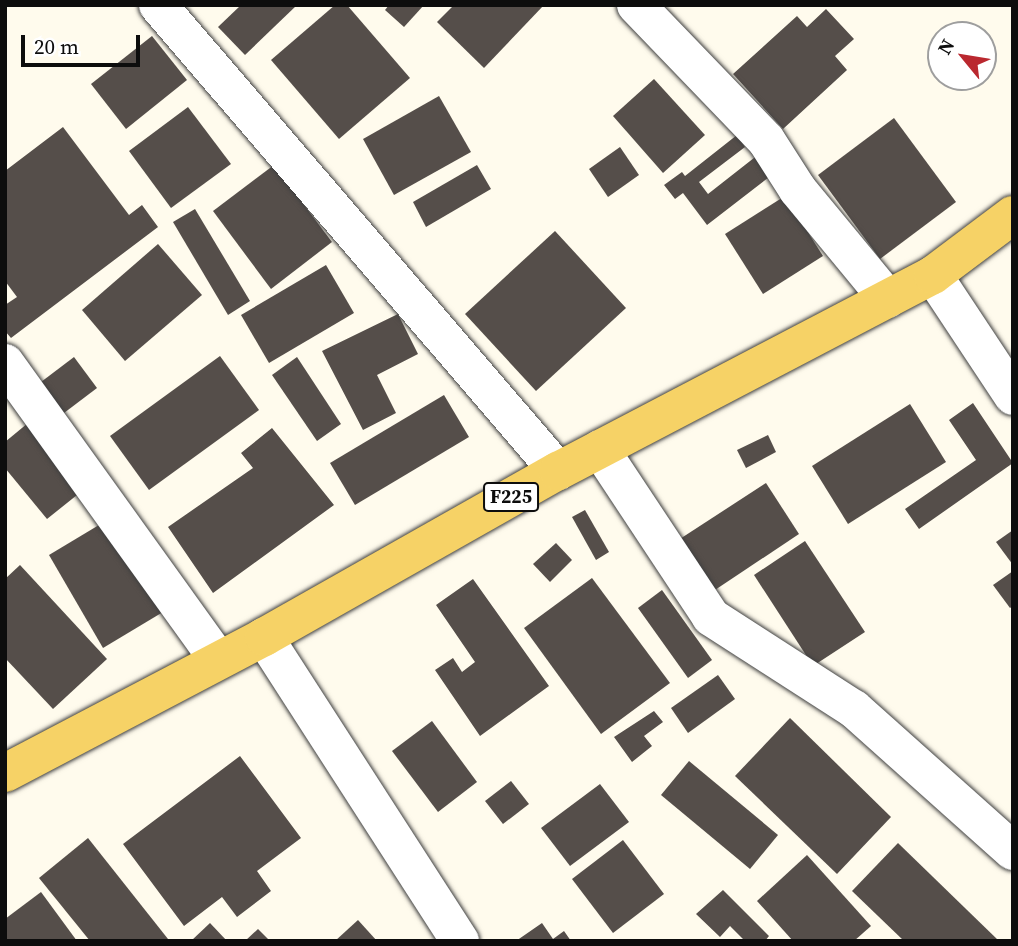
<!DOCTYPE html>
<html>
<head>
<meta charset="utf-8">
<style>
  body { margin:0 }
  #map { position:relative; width:1018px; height:946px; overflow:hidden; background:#fffbed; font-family:"Source Serif 4",serif }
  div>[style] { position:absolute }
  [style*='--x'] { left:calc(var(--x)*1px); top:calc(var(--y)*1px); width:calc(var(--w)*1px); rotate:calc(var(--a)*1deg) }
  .building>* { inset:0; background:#554e4a }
  .roads { filter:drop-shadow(0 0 2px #404040) drop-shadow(0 0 2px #404040) }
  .minor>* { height:38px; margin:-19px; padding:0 19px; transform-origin:19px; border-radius:19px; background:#fff }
  .primary>* { height:38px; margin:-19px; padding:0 19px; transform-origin:19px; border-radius:19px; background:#f6d266 }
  span { translate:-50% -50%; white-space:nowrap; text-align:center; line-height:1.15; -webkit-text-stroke:7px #fff; paint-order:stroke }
  .shield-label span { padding:2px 5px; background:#fff; border:2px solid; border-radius:5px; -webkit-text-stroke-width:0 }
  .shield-label { font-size:19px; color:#0d0d0d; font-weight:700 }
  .frame { position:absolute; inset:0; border:7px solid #0d0d0d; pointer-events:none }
  .north { position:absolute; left:927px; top:21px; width:70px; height:70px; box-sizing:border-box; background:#fff; border:2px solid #9e9e9e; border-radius:50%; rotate:300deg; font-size:19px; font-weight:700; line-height:28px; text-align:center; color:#0d0d0d }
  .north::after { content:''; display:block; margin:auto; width:24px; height:32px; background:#ba282f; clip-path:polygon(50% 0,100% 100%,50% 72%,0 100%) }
  .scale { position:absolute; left:21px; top:35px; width:119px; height:32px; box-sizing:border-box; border:4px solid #0d0d0d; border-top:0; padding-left:9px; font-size:21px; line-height:24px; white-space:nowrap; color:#0d0d0d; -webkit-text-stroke:5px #fff; paint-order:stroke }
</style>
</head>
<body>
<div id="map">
  <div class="building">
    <i style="clip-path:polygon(241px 5px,297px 5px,245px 55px,218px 27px)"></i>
    <i style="clip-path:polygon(335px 5px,347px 5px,410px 78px,339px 139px,271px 60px)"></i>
    <i style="clip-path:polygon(389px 5px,424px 5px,404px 27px,385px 10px)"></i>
    <i style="clip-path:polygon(454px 5px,544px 5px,484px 68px,437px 22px)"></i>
    <i style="clip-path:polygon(826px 9px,854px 39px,835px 56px,847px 70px,783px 129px,733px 74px,797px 16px,807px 27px)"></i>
    <i style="clip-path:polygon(152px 36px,187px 80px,126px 129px,91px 84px)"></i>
    <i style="clip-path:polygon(654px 79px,705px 135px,663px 173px,613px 116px)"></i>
    <i style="clip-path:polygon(439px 96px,471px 152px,394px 195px,363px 139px)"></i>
    <i style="clip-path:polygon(188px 107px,231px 164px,171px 208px,129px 151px)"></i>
    <i style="clip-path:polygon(894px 118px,956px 202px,880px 259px,818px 175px)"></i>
    <i style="clip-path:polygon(63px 127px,129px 215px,142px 205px,158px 227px,11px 338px,5px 331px,5px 305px,17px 297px,5px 281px,5px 171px)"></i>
    <i style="clip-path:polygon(737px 135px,745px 147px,699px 182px,708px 194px,759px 154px,773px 174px,707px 225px,683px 193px,675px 199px,664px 185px,682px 172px,685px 176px)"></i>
    <i style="clip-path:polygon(620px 147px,639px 175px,608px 197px,589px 169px)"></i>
    <i style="clip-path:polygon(274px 165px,332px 242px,271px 289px,213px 211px)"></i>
    <i style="clip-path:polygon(477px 165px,491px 189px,426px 227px,413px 202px)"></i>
    <i style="clip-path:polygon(785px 196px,823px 256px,763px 294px,725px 234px)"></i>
    <i style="clip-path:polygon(195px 209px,250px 301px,228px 315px,173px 222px)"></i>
    <i style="clip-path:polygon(555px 231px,626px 308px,536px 391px,465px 314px)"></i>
    <i style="clip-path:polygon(158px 244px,202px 295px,125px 361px,82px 310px)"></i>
    <i style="clip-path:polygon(326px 265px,354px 313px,269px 363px,241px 315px)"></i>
    <i style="clip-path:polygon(398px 314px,418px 354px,377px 375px,396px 413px,363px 430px,322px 351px)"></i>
    <i style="clip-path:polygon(220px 356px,259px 410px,149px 490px,110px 436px)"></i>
    <i style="clip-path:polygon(74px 357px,97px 388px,64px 413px,41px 382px)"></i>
    <i style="clip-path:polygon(297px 357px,341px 424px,317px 441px,272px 375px)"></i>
    <i style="clip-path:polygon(444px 395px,469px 437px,355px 505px,330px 463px)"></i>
    <i style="clip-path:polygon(973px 403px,1013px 463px,919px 529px,905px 509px,976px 460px,949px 420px)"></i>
    <i style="clip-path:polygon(910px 404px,946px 462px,848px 524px,812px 466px)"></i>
    <i style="clip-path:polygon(28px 423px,82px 491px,47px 519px,5px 468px,5px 442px)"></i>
    <i style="clip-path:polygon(272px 428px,334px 505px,213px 593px,168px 527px,253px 468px,241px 453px)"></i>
    <i style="clip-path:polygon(768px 435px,776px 452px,746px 468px,737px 450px)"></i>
    <i style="clip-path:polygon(766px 483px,799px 534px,700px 600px,666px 548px)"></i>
    <i style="clip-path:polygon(585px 510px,609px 552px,596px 560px,572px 517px)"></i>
    <i style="clip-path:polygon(109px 519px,163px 612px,103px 648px,49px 555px)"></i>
    <i style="clip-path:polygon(1013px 530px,1013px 565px,996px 542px)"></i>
    <i style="clip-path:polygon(805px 541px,865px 632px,813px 666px,754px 575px)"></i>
    <i style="clip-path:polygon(556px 543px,572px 560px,550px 582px,533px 564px)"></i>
    <i style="clip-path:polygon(20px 565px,107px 659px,53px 709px,5px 658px,5px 579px)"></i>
    <i style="clip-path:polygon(1013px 571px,1013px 606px,1010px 608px,993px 585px)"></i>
    <i style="clip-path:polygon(592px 578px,670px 683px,601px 734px,524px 628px)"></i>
    <i style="clip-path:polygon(473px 579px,549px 686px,480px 736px,435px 670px,453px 658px,462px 672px,475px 662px,436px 605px)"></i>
    <i style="clip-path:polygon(662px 590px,712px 660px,688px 678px,638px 608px)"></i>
    <i style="clip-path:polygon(718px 675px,735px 699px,688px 733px,671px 708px)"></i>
    <i style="clip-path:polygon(654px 711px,663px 722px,644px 736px,652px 746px,632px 762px,614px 737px)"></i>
    <i style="clip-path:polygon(790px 718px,891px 817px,837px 874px,735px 776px)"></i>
    <i style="clip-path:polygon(432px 721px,477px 782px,438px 812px,392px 751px)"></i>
    <i style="clip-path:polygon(240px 756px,301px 838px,257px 871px,271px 891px,237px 917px,222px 897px,184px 926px,123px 844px)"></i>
    <i style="clip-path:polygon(689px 761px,778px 835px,750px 869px,661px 795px)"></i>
    <i style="clip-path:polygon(511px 781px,529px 804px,503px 824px,485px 801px)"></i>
    <i style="clip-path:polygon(600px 784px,629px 822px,570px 866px,541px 828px)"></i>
    <i style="clip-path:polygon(88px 838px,168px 939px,167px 941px,90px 941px,39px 878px)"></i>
    <i style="clip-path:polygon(623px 840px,664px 894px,613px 933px,572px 879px)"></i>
    <i style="clip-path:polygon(898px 843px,999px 941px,904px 941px,852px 891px)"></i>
    <i style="clip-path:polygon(807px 855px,871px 926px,854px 941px,793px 941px,757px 901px)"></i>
    <i style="clip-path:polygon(723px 890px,769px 936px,765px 941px,745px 941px,730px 926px,720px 937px,696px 914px)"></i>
    <i style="clip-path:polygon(41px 892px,77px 941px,8px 941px,5px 937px,5px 919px)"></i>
    <i style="clip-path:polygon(358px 920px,377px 941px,335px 941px)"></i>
    <i style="clip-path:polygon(210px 923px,227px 941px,191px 941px)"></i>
    <i style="clip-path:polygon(542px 923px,553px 939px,564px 931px,571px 941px,516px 941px)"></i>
    <i style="clip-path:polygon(258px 929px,270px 941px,245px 941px)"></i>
  </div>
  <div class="roads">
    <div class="minor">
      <i style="--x:158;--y:5;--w:614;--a:49.36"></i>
      <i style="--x:636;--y:5;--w:187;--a:46.1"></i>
      <i style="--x:766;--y:140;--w:59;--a:57.4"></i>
      <i style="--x:798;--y:190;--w:141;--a:50.5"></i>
      <i style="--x:933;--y:275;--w:145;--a:56.5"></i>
      <i style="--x:5;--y:363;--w:363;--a:54.3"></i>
      <i style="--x:600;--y:449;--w:201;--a:56.5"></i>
      <i style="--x:711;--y:617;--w:170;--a:32.8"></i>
      <i style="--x:854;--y:709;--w:213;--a:41.8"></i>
      <i style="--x:264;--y:637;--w:362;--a:57.2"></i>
    </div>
    <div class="primary">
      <i style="--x:5;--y:773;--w:293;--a:-27.7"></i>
      <i style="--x:264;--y:637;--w:338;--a:-29.5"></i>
      <i style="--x:558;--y:471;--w:423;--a:-27.6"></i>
      <i style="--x:933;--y:275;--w:100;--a:-36.9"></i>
    </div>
  </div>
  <div class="shield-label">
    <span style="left:511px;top:497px">F225</span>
  </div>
  <div class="frame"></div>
  <div class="north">N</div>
  <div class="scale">20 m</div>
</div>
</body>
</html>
